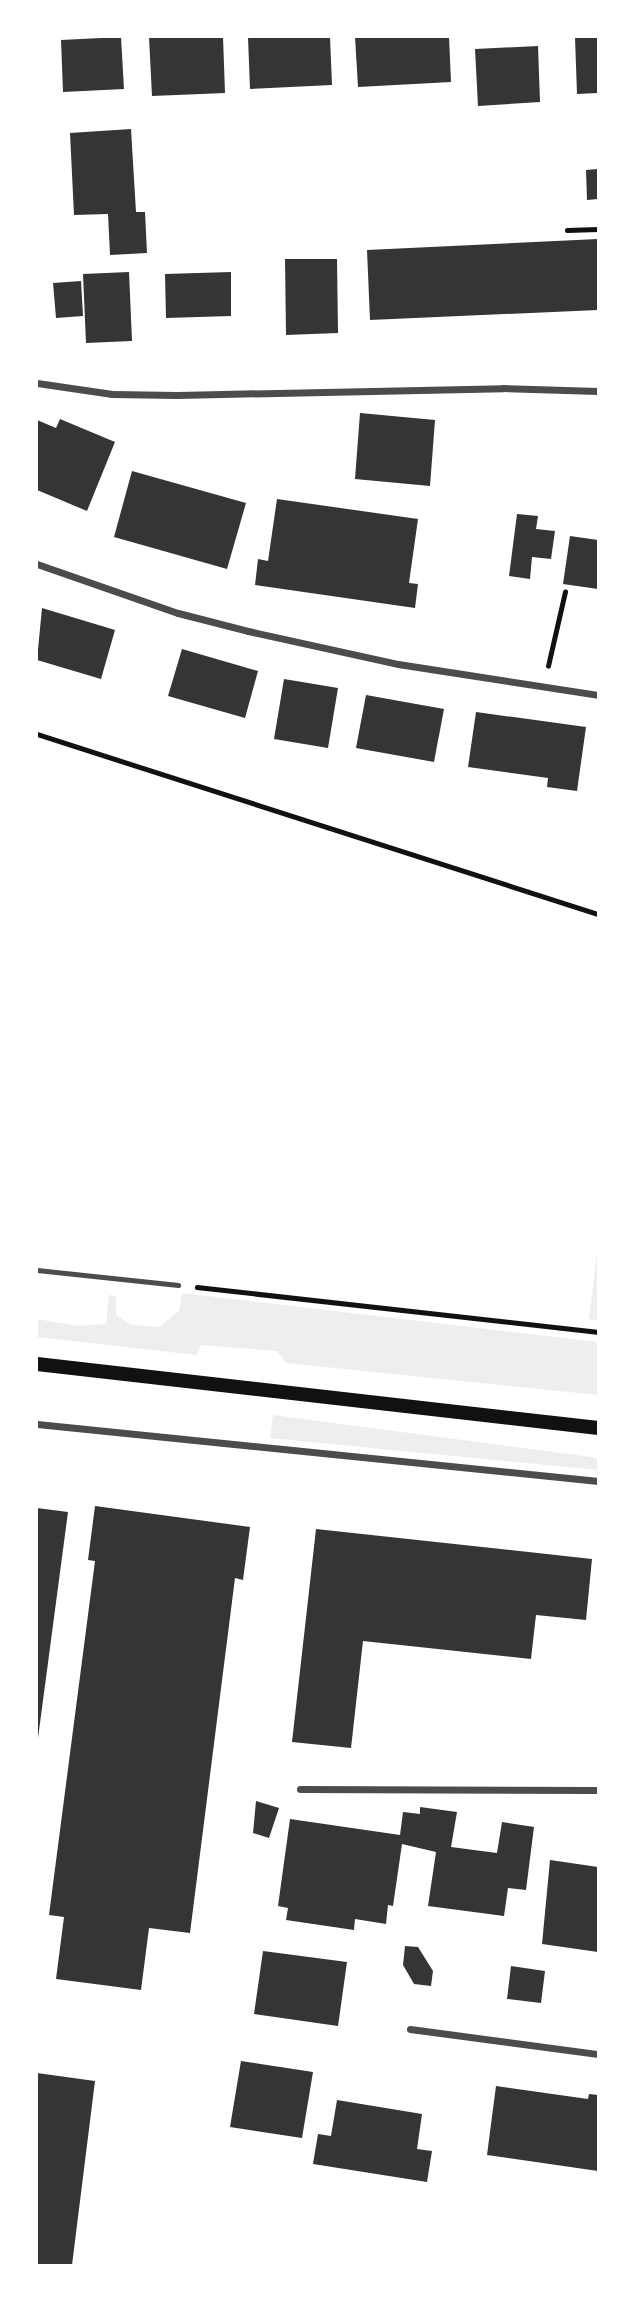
<!DOCTYPE html>
<html>
<head>
<meta charset="utf-8">
<style>
  body { margin:0 }
  #map { position:relative; width:635px; height:2302px; overflow:hidden; background:#fff; font-family:"PT Serif",serif }
  div>[style] { position:absolute }
  [style*='--x'] { left:calc(var(--x)*1px); top:calc(var(--y)*1px); width:calc(var(--w)*1px); rotate:calc(var(--a)*1deg) }
  .green>* { inset:0; background:#eee }
  .building>* { inset:0; background:#353535 }
  .path>* { height:4.5px; margin:-2.25px; padding:0 2.25px; transform-origin:2.25px; border-radius:2.25px; background:#111 }
  .service>* { height:5px; margin:-2.5px; padding:0 2.5px; transform-origin:2.5px; border-radius:2.5px; background:#4c4c4c }
  .minor>* { height:7px; margin:-3.5px; padding:0 3.5px; transform-origin:3.5px; border-radius:3.5px; background:#4c4c4c }
  .secondary>* { height:14px; margin:-7px; padding:0 7px; transform-origin:7px; border-radius:7px; background:#111 }
  span { translate:-50% -50%; white-space:nowrap; text-align:center; line-height:1.15; -webkit-text-stroke:5px #fff; paint-order:stroke }
  .frame { position:absolute; inset:0; border:38px solid #fff; pointer-events:none }
</style>
</head>
<body>
<div id="map">
  <div class="green">
    <i style="clip-path:polygon(598px 1244px,598px 1320px,589px 1319px)"></i>
    <i style="clip-path:polygon(182px 1293px,598px 1342px,598px 1395px,286px 1363px,277px 1351px,201px 1345px,196px 1355px,37px 1337px,37px 1319px,78px 1326px,106px 1324px,109px 1295px,116px 1296px,116px 1315px,131px 1325px,159px 1327px,179px 1311px)"></i>
    <i style="clip-path:polygon(273px 1415px,598px 1458px,598px 1470px,270px 1438px)"></i>
  </div>
  <div class="building">
    <i style="clip-path:polygon(121px 37px,124px 89px,63px 92px,61px 40px)"></i>
    <i style="clip-path:polygon(149px 37px,223px 37px,225px 93px,152px 96px)"></i>
    <i style="clip-path:polygon(248px 37px,330px 37px,332px 85px,250px 89px)"></i>
    <i style="clip-path:polygon(355px 37px,449px 37px,451px 82px,358px 87px)"></i>
    <i style="clip-path:polygon(575px 37px,598px 37px,598px 93px,577px 94px)"></i>
    <i style="clip-path:polygon(538px 46px,540px 102px,478px 106px,475px 49px)"></i>
    <i style="clip-path:polygon(131px 129px,136px 212px,145px 212px,147px 253px,110px 255px,108px 214px,74px 215px,70px 133px)"></i>
    <i style="clip-path:polygon(598px 169px,598px 199px,587px 200px,586px 170px)"></i>
    <i style="clip-path:polygon(598px 239px,598px 310px,370px 320px,367px 250px)"></i>
    <i style="clip-path:polygon(285px 259px,337px 259px,338px 333px,286px 335px)"></i>
    <i style="clip-path:polygon(129px 272px,132px 341px,86px 343px,83px 274px)"></i>
    <i style="clip-path:polygon(231px 272px,231px 316px,166px 318px,165px 274px)"></i>
    <i style="clip-path:polygon(81px 281px,83px 316px,56px 318px,53px 283px)"></i>
    <i style="clip-path:polygon(360px 413px,435px 420px,430px 486px,355px 479px)"></i>
    <i style="clip-path:polygon(60px 419px,115px 442px,87px 511px,37px 490px,37px 420px,56px 428px)"></i>
    <i style="clip-path:polygon(132px 471px,246px 503px,227px 569px,114px 537px)"></i>
    <i style="clip-path:polygon(277px 499px,418px 519px,409px 583px,418px 584px,415px 608px,255px 585px,258px 559px,268px 561px)"></i>
    <i style="clip-path:polygon(517px 514px,538px 516px,536px 529px,555px 531px,551px 559px,532px 557px,530px 579px,509px 576px)"></i>
    <i style="clip-path:polygon(570px 536px,598px 540px,598px 589px,563px 584px)"></i>
    <i style="clip-path:polygon(42px 608px,115px 630px,101px 679px,37px 660px)"></i>
    <i style="clip-path:polygon(182px 649px,258px 671px,245px 718px,168px 696px)"></i>
    <i style="clip-path:polygon(284px 679px,338px 688px,328px 748px,274px 739px)"></i>
    <i style="clip-path:polygon(366px 695px,444px 709px,434px 762px,356px 748px)"></i>
    <i style="clip-path:polygon(476px 712px,586px 727px,577px 791px,547px 787px,548px 778px,468px 767px)"></i>
    <i style="clip-path:polygon(95px 1506px,250px 1527px,243px 1580px,235px 1578px,190px 1933px,149px 1928px,141px 1990px,56px 1979px,64px 1917px,49px 1915px,95px 1561px,88px 1560px)"></i>
    <i style="clip-path:polygon(37px 1508px,68px 1512px,38px 1738px,37px 1738px)"></i>
    <i style="clip-path:polygon(316px 1529px,592px 1559px,586px 1620px,536px 1615px,531px 1659px,363px 1641px,351px 1748px,292px 1742px)"></i>
    <i style="clip-path:polygon(256px 1801px,279px 1808px,269px 1838px,253px 1833px)"></i>
    <i style="clip-path:polygon(420px 1807px,457px 1812px,451px 1847px,497px 1853px,502px 1822px,534px 1827px,526px 1890px,508px 1888px,504px 1916px,428px 1906px,436px 1852px,402px 1844px,393px 1906px,388px 1905px,386px 1924px,355px 1919px,354px 1930px,286px 1920px,288px 1908px,278px 1906px,290px 1819px,400px 1835px,403px 1812px,420px 1814px)"></i>
    <i style="clip-path:polygon(550px 1860px,598px 1867px,598px 1952px,542px 1944px)"></i>
    <i style="clip-path:polygon(405px 1946px,418px 1947px,433px 1971px,431px 1986px,414px 1984px,403px 1965px)"></i>
    <i style="clip-path:polygon(263px 1951px,347px 1962px,338px 2026px,254px 2014px)"></i>
    <i style="clip-path:polygon(511px 1966px,545px 1971px,541px 2003px,507px 1999px)"></i>
    <i style="clip-path:polygon(241px 2061px,313px 2072px,302px 2138px,230px 2127px)"></i>
    <i style="clip-path:polygon(37px 2073px,95px 2081px,72px 2265px,37px 2265px)"></i>
    <i style="clip-path:polygon(496px 2086px,588px 2099px,589px 2094px,598px 2095px,598px 2171px,487px 2155px)"></i>
    <i style="clip-path:polygon(337px 2100px,422px 2114px,417px 2149px,432px 2151px,427px 2182px,313px 2164px,318px 2134px,331px 2136px)"></i>
  </div>
  <div class="path">
    <i style="--x:567;--y:230;--w:31;--a:-2"></i>
    <i style="--x:548;--y:666;--w:76;--a:-77.1"></i>
    <i style="--x:37;--y:734;--w:589;--a:17.79"></i>
    <i style="--x:197;--y:1287;--w:404;--a:6.4"></i>
  </div>
  <div class="service">
    <i style="--x:37;--y:1270;--w:142;--a:6.1"></i>
  </div>
  <div class="minor">
    <i style="--x:37;--y:383;--w:76;--a:8.3"></i>
    <i style="--x:112;--y:394;--w:65;--a:0.9"></i>
    <i style="--x:177;--y:395;--w:326;--a:-1.2"></i>
    <i style="--x:503;--y:388;--w:95;--a:1.8"></i>
    <i style="--x:37;--y:564;--w:149;--a:19.2"></i>
    <i style="--x:178;--y:613;--w:72;--a:14.4"></i>
    <i style="--x:248;--y:631;--w:154;--a:12.4"></i>
    <i style="--x:398;--y:664;--w:202;--a:8.8"></i>
    <i style="--x:37;--y:1424;--w:564;--a:5.8"></i>
    <i style="--x:300;--y:1789;--w:298;--a:0.2"></i>
    <i style="--x:410;--y:2029;--w:190;--a:7.6"></i>
  </div>
  <div class="secondary">
    <i style="--x:37;--y:1364;--w:565;--a:6.51"></i>
  </div>
  <div class="frame"></div>
</div>
</body>
</html>
